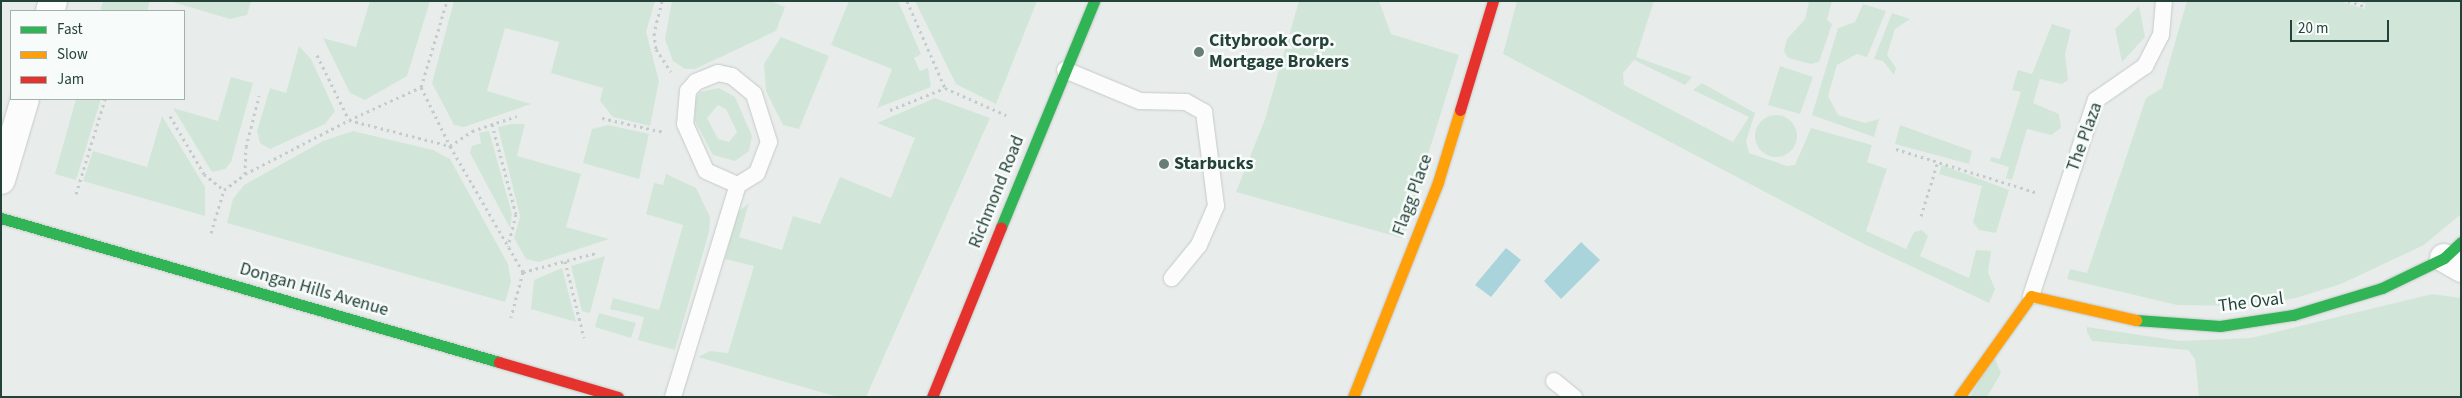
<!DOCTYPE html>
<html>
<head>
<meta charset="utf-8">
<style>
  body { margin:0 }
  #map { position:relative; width:2462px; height:398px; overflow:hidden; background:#e8edeb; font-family:"Source Sans 3",sans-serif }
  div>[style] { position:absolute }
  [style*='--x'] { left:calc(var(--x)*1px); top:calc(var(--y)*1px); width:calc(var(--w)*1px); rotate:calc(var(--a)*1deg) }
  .green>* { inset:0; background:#d1e6d8 }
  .round { border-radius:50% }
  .water>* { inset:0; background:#a9d4db }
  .path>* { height:3px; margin-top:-1.5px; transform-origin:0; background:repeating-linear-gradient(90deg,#c3ccca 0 2.5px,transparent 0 6.5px) }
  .roads { filter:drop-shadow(0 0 1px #c5cac8) drop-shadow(0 0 1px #c5cac8) }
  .lane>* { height:16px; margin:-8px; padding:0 8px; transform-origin:8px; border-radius:8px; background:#fcfcfc }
  .street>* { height:28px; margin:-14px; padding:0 14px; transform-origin:14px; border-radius:14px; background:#fcfcfc }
  .fast>* { height:11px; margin:-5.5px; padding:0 5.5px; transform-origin:5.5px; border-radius:5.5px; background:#30b455 }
  .slow>* { height:11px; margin:-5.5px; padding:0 5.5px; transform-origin:5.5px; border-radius:5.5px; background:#ff9f0a }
  .jam>* { height:11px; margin:-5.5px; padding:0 5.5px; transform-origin:5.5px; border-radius:5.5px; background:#e5322d }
  .dots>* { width:14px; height:14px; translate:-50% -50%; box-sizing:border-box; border:2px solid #f7fbf9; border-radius:50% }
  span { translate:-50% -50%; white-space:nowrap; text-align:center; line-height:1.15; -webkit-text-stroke:5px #f7fbf9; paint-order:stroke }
  .poi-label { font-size:18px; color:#24423a; font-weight:700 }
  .left { translate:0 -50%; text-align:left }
  .street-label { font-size:18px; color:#24423a }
  .frame { position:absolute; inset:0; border:2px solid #24423a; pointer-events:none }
  .legend { position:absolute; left:10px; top:10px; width:175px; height:90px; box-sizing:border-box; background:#f7fbf9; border:1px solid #a3b1ad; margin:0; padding:6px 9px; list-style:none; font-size:15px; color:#24423a }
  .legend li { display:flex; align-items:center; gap:10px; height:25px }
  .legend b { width:25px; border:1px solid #a3b1ad }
  .scale { position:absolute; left:2290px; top:20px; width:99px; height:22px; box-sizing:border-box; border:2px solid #24423a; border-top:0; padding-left:6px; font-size:15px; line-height:18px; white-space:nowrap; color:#24423a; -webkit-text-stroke:4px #f7fbf9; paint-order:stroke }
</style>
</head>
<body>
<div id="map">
  <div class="green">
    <i style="clip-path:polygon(103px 1px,150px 1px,147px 11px,100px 11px)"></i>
    <i style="clip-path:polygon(169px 1px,251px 1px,247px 15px,230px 19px)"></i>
    <i style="clip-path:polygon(370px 1px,430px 1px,407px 76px,365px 100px,350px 93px,323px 38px,356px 47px)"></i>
    <i style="clip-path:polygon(454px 1px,655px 1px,646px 32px,659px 81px,650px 126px,613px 117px,600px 101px,603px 88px,551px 73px,559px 42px,505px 28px,487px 91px,531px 104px,464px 127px,454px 125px,432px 83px)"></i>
    <i style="clip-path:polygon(672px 1px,771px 1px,785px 7px,776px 31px,695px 69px,685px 69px,673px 61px,665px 39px)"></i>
    <i style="clip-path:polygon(849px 1px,898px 1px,921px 54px,914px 58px,920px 71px,928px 68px,931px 87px,877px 108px,892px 69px,831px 45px)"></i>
    <i style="clip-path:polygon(915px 1px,1037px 1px,996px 104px,956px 84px)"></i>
    <i style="clip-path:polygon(1299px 1px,1379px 1px,1391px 34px,1459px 55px,1402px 238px,1236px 192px,1265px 119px)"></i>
    <i style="clip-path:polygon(1517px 1px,1654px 1px,1636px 57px,1692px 77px,1685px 85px,1634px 60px,1623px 73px,1624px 85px,1733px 142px,1749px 117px,1693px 90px,1702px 83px,1755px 113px,1746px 141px,1749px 153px,1787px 166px,1795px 165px,1811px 128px,1872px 145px,1867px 162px,1887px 169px,1866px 231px,1906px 249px,1914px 232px,1922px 230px,1928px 236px,1920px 256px,1969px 278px,1976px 250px,1991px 251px,1988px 272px,1995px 289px,1989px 303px,1862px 243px,1503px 54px)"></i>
    <i style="clip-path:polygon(1819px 1px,1832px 1px,1827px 20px,1832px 24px,1819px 62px,1811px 64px,1788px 58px,1784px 51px,1787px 39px,1805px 19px,1809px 2px)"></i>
    <i style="clip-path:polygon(2187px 1px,2340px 1px,2364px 9px,2366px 4px,2358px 1px,2461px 1px,2461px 214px,2424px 245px,2341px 284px,2296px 298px,2248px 306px,2177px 305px,2067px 279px,2070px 269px,2087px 273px,2146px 98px,2162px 88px)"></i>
    <i style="clip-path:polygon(1863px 4px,1886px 11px,1867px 57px,1857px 54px,1837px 65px,1828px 96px,1838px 115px,1865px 123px,1879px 119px,1874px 137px,1812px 115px,1838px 28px,1855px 22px)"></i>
    <i style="clip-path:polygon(2139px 6px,2145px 37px,2122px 62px,2115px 29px)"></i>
    <i style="clip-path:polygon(1892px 13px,1910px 19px,1895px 29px,1887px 55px,1896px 68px,1894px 75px,1883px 61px,1874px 59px)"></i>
    <i style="clip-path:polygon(2052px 24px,2071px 30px,2065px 54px,2068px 80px,2062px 84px,2040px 79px,2033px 103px,2059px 114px,2061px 128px,2051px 135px,2027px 129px,2012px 180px,2006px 178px,2009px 167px,1990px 161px,1991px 157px,2000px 159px,2021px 92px,2012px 90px,2018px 70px,2032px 74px)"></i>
    <i style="clip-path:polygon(781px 37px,829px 56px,799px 129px,783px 125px,766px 91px,764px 64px)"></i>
    <i style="clip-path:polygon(299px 46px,311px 59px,335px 111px,325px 124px,270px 149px,260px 143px,257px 131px,270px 88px,286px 93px)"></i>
    <i style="clip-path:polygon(1780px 66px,1813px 77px,1800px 114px,1768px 105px)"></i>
    <i style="clip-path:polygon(231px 77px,253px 83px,231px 162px,225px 169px,212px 172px,173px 108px,218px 121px)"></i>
    <i style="clip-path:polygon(evenodd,719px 88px,735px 97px,752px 136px,749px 151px,735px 161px,713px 155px,695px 121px,695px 100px,700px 92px,719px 88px,718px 105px,726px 109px,737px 132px,729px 142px,718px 139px,707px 118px,718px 105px)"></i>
    <i style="clip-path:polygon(935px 98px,990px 118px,866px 397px,838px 397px,698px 357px,710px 351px,728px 353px,754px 266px,725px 259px,738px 212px,749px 203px,739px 237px,782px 250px,793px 216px,820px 224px,840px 177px,891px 198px,915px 138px,877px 123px)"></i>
    <i style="clip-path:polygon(76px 99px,101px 99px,76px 180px,55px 174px)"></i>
    <i class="round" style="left:1755px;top:115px;width:42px;height:42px"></i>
    <i style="clip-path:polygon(162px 116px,205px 187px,205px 216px,83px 181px,93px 151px,147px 167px)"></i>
    <i style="clip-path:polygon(512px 124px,525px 124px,517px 156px,581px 174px,566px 227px,609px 239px,539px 262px,526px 259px,514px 238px,520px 216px,498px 127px)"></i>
    <i style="clip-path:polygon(608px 125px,649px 134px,639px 179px,583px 163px,592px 129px)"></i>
    <i style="clip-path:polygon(1900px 125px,1972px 151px,1969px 164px,1895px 144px)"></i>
    <i style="clip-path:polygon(353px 131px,433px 150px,450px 159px,508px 264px,511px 282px,505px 302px,227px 223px,233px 199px,244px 185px,323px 141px)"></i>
    <i style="clip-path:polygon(489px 131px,512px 214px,510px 228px,470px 153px,472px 146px,481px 143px,479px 133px)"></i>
    <i style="clip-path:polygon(1942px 165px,2009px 190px,1996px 233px,1979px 230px,1973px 222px,1982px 186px,1939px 174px)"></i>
    <i style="clip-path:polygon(666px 174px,696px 188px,710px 217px,709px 232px,675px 350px,638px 340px,644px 317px,610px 309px,613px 298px,659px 310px,683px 225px,646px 214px,654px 183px,663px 185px)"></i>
    <i style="clip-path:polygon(605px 256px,590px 313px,582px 311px,571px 266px)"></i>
    <i style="clip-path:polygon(562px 268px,576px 322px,531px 309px,534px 280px)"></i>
    <i style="clip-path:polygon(2432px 294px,2461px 298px,2461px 397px,2199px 397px,2195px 359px,2188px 350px,2092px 341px,2087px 332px,2087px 327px,2180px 341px,2251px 338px)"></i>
    <i style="clip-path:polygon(599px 313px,636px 323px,631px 338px,595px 327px)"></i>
    <i style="clip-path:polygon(1994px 357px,2001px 373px,1987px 397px,1970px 397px)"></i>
  </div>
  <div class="water">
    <i style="clip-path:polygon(1581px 242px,1600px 260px,1561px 299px,1544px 281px)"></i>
    <i style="clip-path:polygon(1506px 248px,1521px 260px,1491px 297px,1475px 285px)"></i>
  </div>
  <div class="path">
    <i style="--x:662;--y:1;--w:33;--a:104"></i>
    <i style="--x:654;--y:33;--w:16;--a:83"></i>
    <i style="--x:656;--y:49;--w:27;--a:57"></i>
    <i style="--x:907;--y:1;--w:95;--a:66.4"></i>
    <i style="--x:945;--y:88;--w:67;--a:23.9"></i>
    <i style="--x:2348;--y:1;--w:16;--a:18"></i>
    <i style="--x:317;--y:55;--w:72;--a:63.8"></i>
    <i style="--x:349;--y:120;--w:79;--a:-24.6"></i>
    <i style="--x:421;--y:87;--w:66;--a:63.8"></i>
    <i style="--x:450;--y:146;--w:27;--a:-34"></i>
    <i style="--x:472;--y:131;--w:47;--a:-18.4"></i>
    <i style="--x:421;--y:87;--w:90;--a:-73.2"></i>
    <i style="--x:890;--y:110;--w:59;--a:-21.8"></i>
    <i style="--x:170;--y:116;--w:67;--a:59.6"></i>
    <i style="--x:204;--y:174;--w:26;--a:39"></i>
    <i style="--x:602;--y:118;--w:63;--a:12.9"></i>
    <i style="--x:492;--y:124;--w:93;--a:75.1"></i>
    <i style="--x:516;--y:214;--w:33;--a:104"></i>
    <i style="--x:1896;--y:149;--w:149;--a:17.2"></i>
    <i style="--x:245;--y:174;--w:27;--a:-88"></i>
    <i style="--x:246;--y:147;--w:53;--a:-75.7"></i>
    <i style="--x:76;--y:194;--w:99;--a:-73"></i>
    <i style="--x:1921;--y:216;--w:58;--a:-72.8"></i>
    <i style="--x:211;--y:233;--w:45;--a:-73.2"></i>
    <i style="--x:224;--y:190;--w:26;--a:-37"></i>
    <i style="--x:245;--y:174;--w:117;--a:-27.4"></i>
    <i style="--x:349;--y:120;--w:104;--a:14.4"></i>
    <i style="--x:450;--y:146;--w:146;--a:59.9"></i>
    <i style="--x:523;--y:272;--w:47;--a:104.9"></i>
    <i style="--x:565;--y:261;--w:79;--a:76.1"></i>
    <i style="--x:523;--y:272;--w:75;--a:-14.6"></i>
  </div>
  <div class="roads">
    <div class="lane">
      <i style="--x:1065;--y:70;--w:81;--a:22.5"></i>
      <i style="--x:1140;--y:101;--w:46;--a:1.2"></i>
      <i style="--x:1186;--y:102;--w:21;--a:29"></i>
      <i style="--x:1204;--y:112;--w:95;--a:82.7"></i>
      <i style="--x:1216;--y:206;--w:43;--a:113.6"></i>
      <i style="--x:1199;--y:245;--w:43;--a:129.3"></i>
      <i style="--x:2031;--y:296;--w:206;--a:-71.7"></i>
      <i style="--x:2096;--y:100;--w:60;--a:-34.8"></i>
      <i style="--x:2145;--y:66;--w:35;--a:-63"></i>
      <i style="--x:2161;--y:35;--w:34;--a:-85"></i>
      <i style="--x:1554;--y:381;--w:26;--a:39"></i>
      <i style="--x:673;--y:397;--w:222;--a:-73"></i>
      <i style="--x:738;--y:185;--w:22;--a:-32"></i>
      <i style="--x:757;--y:173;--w:33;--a:-69"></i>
      <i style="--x:769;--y:142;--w:50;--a:-107.4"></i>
      <i style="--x:754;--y:94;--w:28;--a:-141"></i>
      <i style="--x:732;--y:76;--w:14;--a:-168"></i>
      <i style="--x:718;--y:73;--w:24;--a:158"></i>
      <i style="--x:696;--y:82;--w:12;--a:132"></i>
      <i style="--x:688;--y:91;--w:33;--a:95"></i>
      <i style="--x:685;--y:124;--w:51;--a:65.9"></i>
      <i style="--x:706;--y:171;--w:35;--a:24"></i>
    </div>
    <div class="street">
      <i style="--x:50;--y:11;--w:10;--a:-73"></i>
      <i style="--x:1;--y:180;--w:84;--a:-73.5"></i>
      <i style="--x:2444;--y:258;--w:20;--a:30"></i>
    </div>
    <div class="fast">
      <i style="--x:1;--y:218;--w:518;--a:16.13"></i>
      <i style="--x:1001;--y:227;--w:244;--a:-67.6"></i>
      <i style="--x:2136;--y:320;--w:84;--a:4.1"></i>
      <i style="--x:2220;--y:326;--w:74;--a:-8.6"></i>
      <i style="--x:2293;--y:315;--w:93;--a:-16.9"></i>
      <i style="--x:2382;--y:288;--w:69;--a:-25.8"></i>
      <i style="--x:2444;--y:258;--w:23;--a:-43"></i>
    </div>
    <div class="slow">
      <i style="--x:1353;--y:397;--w:231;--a:-68.4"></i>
      <i style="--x:1438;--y:182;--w:75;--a:-73"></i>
      <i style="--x:1959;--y:397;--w:124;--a:-54.5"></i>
      <i style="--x:2031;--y:296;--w:108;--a:12.9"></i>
    </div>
    <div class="jam">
      <i style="--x:1460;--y:110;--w:114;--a:-73.2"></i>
      <i style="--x:499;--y:362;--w:124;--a:16.4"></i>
      <i style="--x:932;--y:397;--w:183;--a:-67.9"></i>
    </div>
  </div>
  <div class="dots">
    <i style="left:1199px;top:52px;background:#697e78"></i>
    <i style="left:1164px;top:164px;background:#697e78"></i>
  </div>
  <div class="poi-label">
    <span class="left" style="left:1209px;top:52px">Citybrook Corp.<br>Mortgage Brokers</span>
    <span class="left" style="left:1174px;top:164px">Starbucks</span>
  </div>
  <div class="street-label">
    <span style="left:2085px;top:137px;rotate:-70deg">The Plaza</span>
    <span style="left:997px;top:192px;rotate:-68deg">Richmond Road</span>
    <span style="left:1413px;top:195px;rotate:-70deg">Flagg Place</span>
    <span style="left:314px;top:290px;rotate:16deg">Dongan Hills Avenue</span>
    <span style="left:2251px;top:303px;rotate:-7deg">The Oval</span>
  </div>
  <div class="frame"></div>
  <ul class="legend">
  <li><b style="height:6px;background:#30b455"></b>Fast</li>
  <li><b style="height:6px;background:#ff9f0a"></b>Slow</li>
  <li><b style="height:6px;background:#e5322d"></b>Jam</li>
  </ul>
  <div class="scale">20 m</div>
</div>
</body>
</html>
